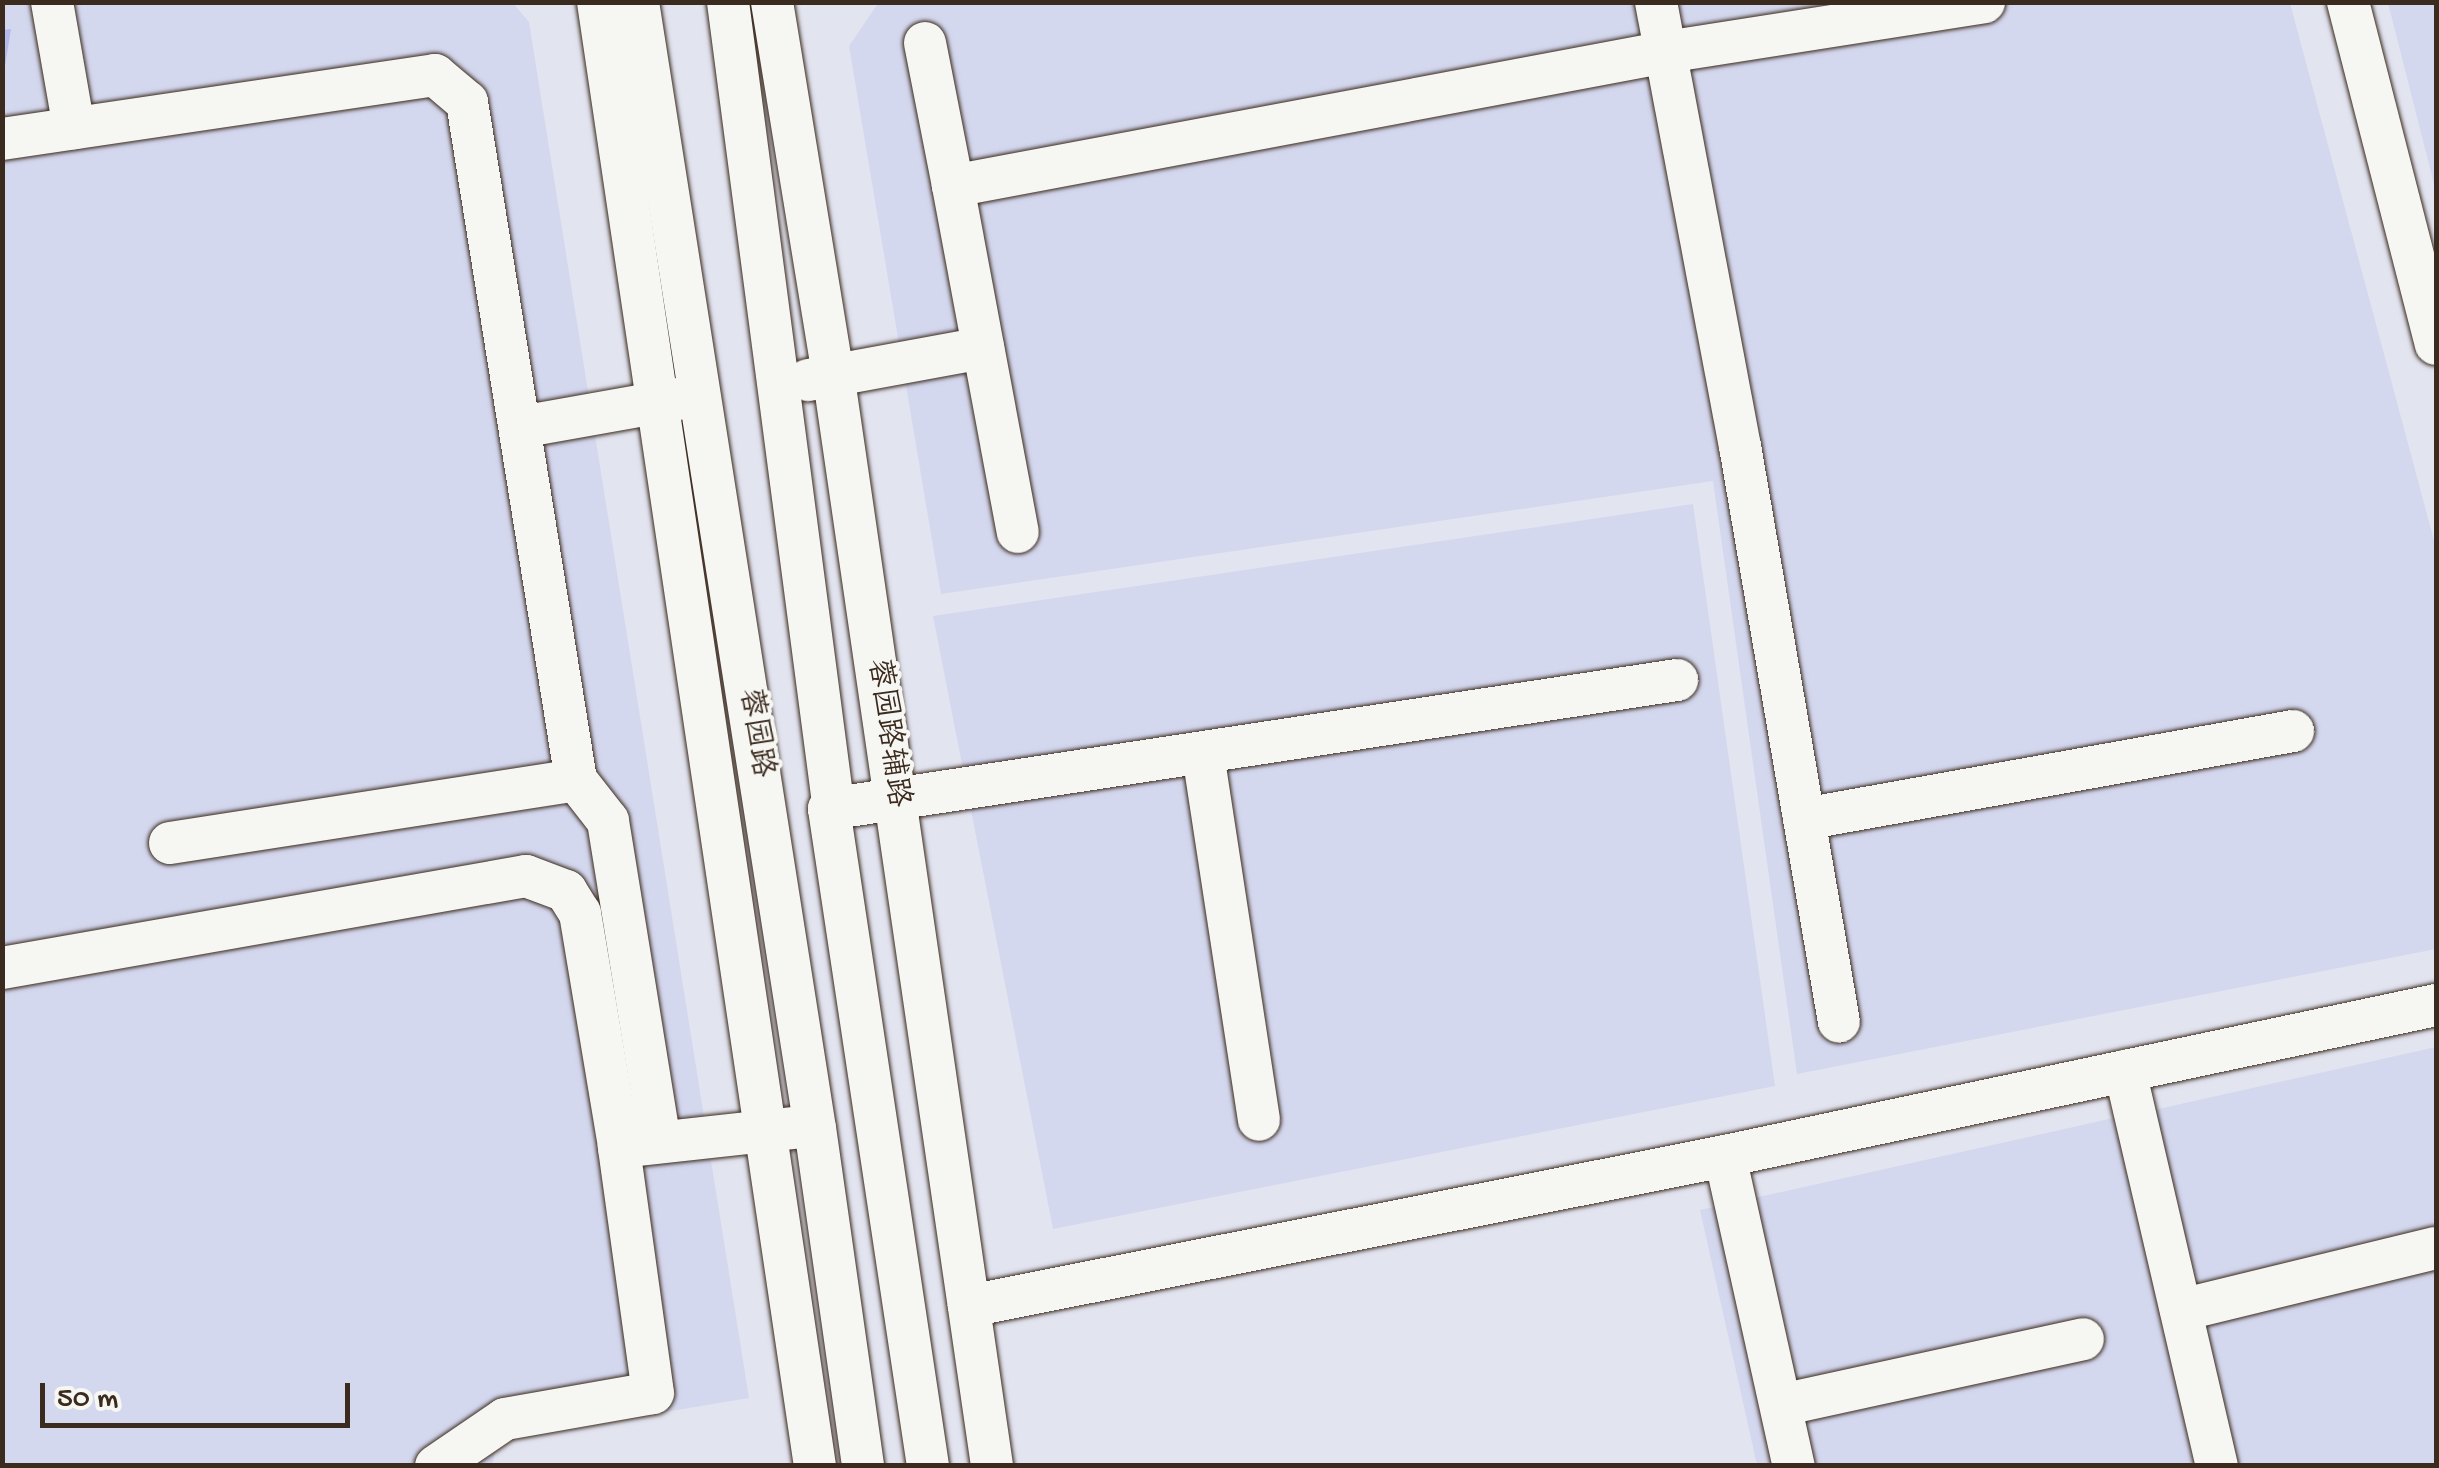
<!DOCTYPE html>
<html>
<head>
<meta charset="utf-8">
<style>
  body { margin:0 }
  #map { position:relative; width:2439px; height:1468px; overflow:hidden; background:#e2e4f0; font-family:"Gochi Hand","LXGW WenKai TC",sans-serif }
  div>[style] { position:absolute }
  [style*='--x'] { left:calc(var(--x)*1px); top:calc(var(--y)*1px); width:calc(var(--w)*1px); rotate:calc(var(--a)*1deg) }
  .built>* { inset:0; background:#d4d8ef }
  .building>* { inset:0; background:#b2bbec }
  .roads { filter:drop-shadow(0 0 2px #3b2a1e) drop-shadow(0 0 2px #3b2a1e) }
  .minor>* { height:42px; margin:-21px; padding:0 21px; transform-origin:21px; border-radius:21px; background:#f6f6f2 }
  span { translate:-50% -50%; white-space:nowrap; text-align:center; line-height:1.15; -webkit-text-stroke:8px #f6f6f2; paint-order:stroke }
  .street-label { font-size:30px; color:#3b2a1e }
  .frame { position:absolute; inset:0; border:5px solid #3b2a1e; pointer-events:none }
  .scale { position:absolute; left:40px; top:1383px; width:310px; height:45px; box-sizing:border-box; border:5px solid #3b2a1e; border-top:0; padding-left:12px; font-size:30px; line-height:35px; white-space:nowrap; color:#3b2a1e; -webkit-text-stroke:8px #f6f6f2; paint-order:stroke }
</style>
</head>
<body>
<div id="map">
  <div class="built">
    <i style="clip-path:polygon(879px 2px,2290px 3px,2436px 548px,2436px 949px,1797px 1074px,1713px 481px,941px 594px,849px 46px)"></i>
    <i style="clip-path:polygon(3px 3px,513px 3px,529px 22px,749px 1398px,498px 1440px,492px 1465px,3px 1466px)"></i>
    <i style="clip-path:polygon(2388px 3px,2436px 3px,2436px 192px)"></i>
    <i style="clip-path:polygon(1693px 504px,1775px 1086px,1053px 1229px,933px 616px)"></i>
    <i style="clip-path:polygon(2436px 1047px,2436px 1465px,2206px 1465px,2127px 1116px)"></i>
    <i style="clip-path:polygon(2118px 1117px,2194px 1465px,1757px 1465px,1700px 1210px)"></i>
  </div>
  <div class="building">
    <i style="clip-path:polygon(11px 29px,5px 66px,2px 66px,2px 30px)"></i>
  </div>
  <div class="roads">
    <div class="minor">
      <i style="--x:52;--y:2;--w:128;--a:80.1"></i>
      <i style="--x:598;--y:2;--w:1480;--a:81.57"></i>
      <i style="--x:638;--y:2;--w:1140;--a:81.07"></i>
      <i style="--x:815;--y:1128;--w:341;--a:81.9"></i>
      <i style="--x:728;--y:2;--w:808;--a:82.53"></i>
      <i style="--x:833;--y:803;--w:7;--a:124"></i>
      <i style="--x:829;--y:809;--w:664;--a:81.43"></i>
      <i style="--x:772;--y:2;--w:376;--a:80.7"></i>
      <i style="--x:833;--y:373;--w:1105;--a:81.72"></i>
      <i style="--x:1656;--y:2;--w:452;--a:79.3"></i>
      <i style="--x:1740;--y:446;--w:584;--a:80.25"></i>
      <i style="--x:2348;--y:2;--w:353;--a:75.6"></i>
      <i style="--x:925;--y:43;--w:146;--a:78.9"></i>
      <i style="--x:953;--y:186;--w:725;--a:-10.64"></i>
      <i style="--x:1666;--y:52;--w:322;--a:-8.9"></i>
      <i style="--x:2;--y:139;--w:438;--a:-8.4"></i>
      <i style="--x:435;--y:75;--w:42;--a:40.2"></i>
      <i style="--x:467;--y:102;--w:687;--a:80.87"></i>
      <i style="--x:953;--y:186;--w:352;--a:79.4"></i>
      <i style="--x:808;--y:380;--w:178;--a:-10.4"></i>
      <i style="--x:521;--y:427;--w:165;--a:-10.1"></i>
      <i style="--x:1203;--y:754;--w:370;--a:81.3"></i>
      <i style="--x:829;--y:809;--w:858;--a:-8.65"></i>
      <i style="--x:1804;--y:819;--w:497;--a:-10.2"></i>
      <i style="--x:170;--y:843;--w:411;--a:-8.8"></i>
      <i style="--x:576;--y:780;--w:52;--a:52"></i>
      <i style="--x:608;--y:821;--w:325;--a:80.8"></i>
      <i style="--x:2;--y:968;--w:532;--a:-9.96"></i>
      <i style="--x:526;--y:876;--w:43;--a:20.6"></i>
      <i style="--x:566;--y:891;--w:26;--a:58"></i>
      <i style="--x:580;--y:913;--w:237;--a:80.5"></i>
      <i style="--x:619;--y:1147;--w:176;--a:-6.2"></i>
      <i style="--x:2125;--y:1071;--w:406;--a:76.9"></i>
      <i style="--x:1725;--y:1156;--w:318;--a:77.5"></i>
      <i style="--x:969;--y:1306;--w:771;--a:-11.22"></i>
      <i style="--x:1725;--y:1156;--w:727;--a:-11.99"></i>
      <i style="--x:2181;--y:1310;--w:262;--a:-13.7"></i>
      <i style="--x:1781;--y:1405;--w:309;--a:-12.3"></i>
      <i style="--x:436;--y:1466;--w:83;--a:-34.3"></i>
      <i style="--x:505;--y:1419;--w:150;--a:-10"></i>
      <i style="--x:653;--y:1393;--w:248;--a:-97.9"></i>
    </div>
  </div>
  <div class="street-label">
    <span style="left:754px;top:733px;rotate:81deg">蓉园路</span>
    <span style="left:886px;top:733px;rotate:82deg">蓉园路辅路</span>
  </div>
  <div class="frame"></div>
  <div class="scale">50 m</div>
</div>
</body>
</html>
